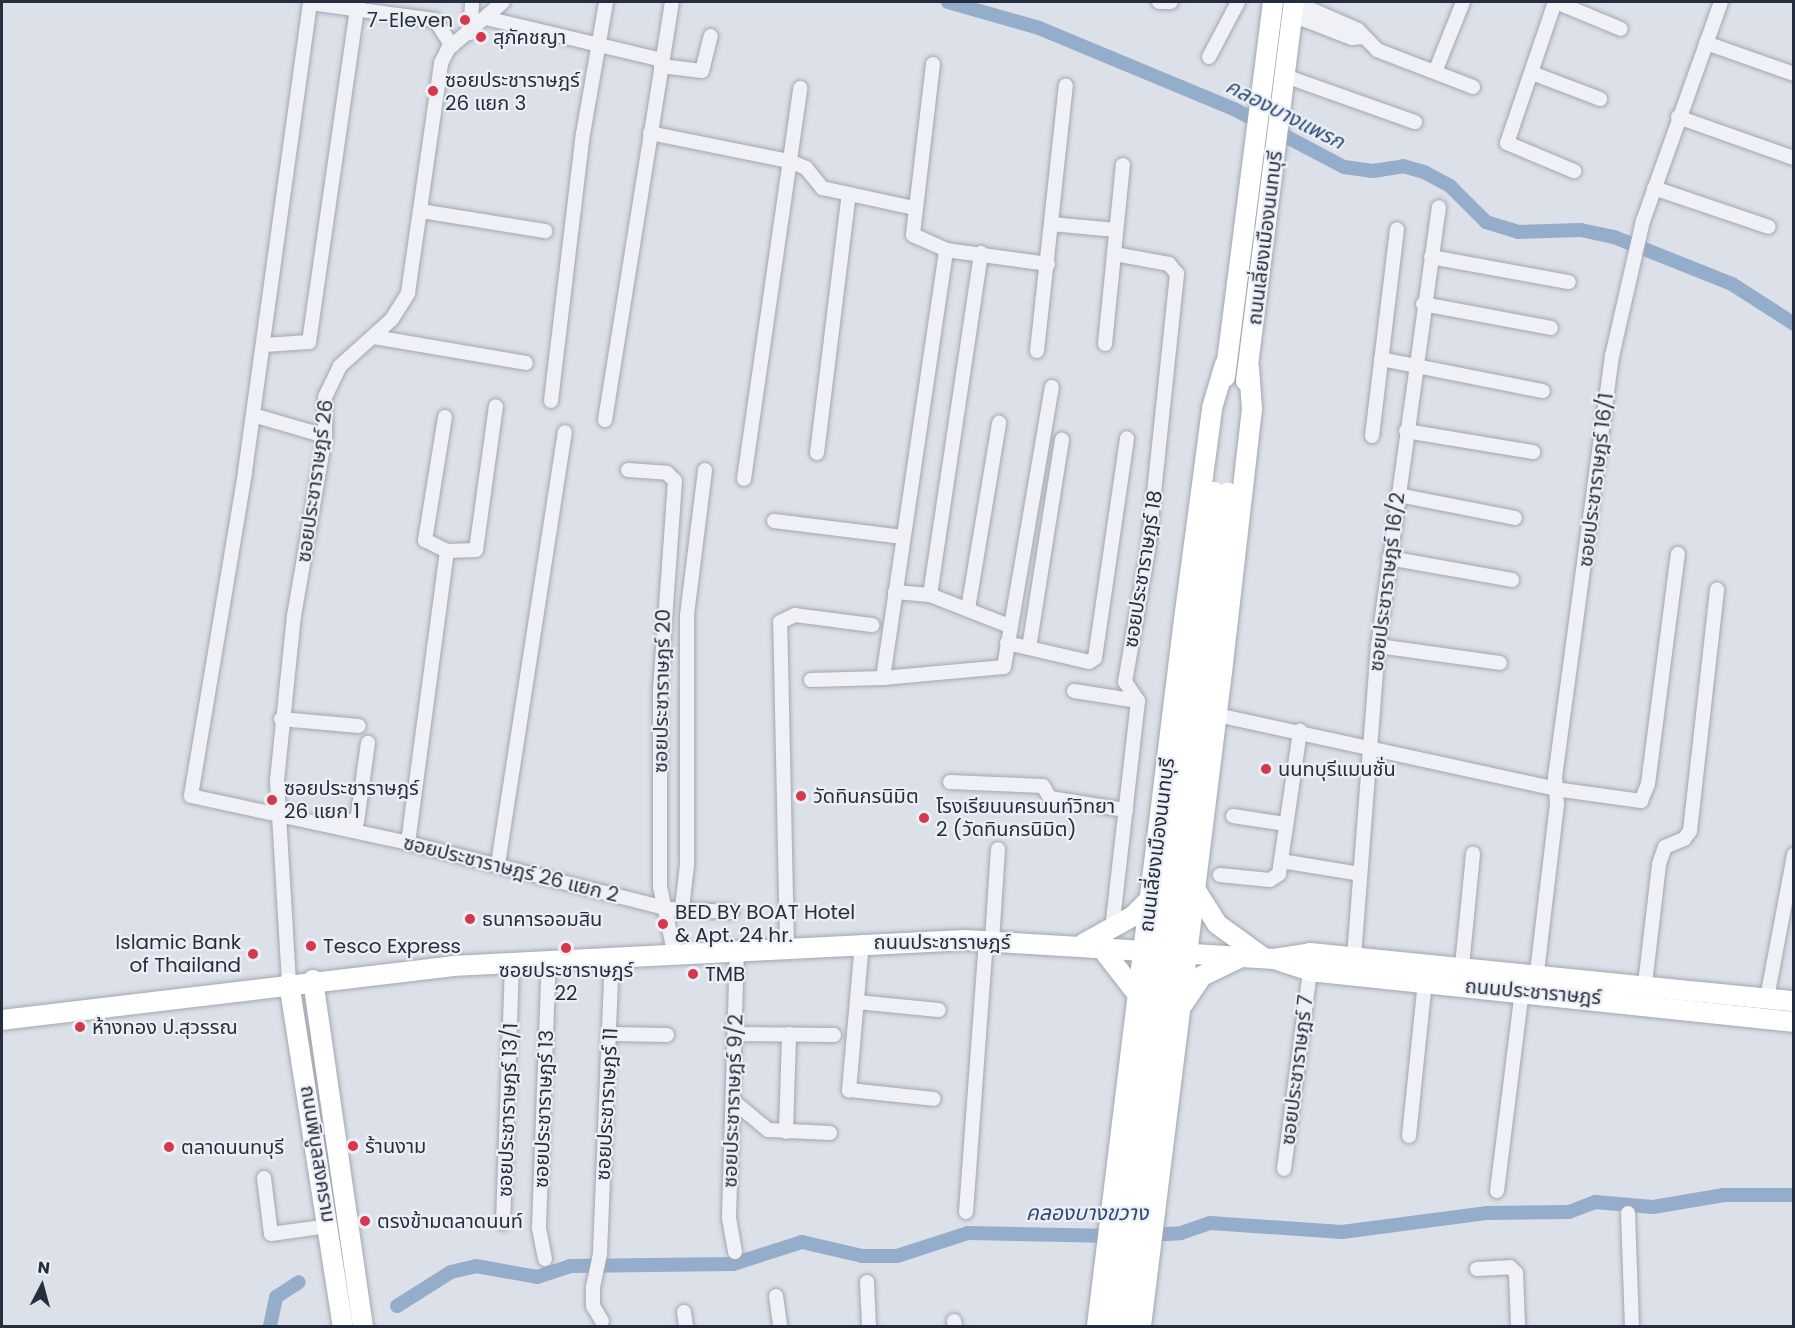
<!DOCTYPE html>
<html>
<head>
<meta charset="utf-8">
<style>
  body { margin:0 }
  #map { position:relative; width:1795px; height:1328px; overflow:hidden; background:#dce0e8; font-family:Poppins,"Noto Sans Thai",sans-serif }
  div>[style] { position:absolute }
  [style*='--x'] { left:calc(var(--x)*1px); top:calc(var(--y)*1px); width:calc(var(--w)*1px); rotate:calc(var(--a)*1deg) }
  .canal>* { height:14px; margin:-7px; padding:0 7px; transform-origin:7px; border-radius:7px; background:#94adcb }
  .roads { filter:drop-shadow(0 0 2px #a1a7b2) drop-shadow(0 0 2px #a1a7b2) }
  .street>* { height:14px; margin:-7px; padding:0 7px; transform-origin:7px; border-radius:7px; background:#eff1f6 }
  .secondary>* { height:20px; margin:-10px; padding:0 10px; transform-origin:10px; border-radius:10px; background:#fff }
  .secondary-bridge>* { height:20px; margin:-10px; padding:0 10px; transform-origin:10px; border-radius:10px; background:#fff }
  .dots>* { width:16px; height:16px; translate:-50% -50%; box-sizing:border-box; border:3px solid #eceff5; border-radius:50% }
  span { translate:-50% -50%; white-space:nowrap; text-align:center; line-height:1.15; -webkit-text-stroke:4.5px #eceff5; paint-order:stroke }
  .poi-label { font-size:20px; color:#252e3f }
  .right { translate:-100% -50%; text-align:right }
  .left { translate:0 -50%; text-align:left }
  .street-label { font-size:20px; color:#252e3f }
  .water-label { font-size:21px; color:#2c4b76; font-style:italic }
  .frame { position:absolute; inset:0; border:3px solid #252e3f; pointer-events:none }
  .north { position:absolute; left:12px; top:1256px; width:60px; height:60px; -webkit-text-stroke:4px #eceff5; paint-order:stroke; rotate:6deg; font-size:16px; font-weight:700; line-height:24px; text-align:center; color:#252e3f }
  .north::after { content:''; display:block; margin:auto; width:21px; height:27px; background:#252e3f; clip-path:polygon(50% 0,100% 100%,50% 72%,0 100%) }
</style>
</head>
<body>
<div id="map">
  <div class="canal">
    <i style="--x:948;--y:2;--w:95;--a:15.9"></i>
    <i style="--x:1039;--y:28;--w:211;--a:22.6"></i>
    <i style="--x:1234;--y:109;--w:124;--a:27.8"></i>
    <i style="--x:1344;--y:167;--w:29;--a:8"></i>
    <i style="--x:1373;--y:171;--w:30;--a:-9"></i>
    <i style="--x:1403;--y:166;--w:22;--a:16"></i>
    <i style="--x:1424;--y:172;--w:30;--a:28"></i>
    <i style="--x:1450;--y:186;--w:51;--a:45"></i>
    <i style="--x:1486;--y:222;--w:34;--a:17"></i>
    <i style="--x:1518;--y:232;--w:63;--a:-1.8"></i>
    <i style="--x:1581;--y:230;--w:34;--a:12"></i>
    <i style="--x:1614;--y:237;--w:127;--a:21.7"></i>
    <i style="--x:1732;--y:284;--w:74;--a:32.8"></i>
    <i style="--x:1146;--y:1235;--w:35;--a:-3"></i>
    <i style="--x:1181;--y:1233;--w:31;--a:-19"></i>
    <i style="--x:1210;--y:1223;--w:132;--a:3.9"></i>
    <i style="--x:1342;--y:1232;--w:145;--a:-7.5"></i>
    <i style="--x:1486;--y:1213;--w:83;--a:-0.7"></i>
    <i style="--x:1569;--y:1212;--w:28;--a:-21"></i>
    <i style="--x:1595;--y:1202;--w:58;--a:4.9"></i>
    <i style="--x:1653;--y:1207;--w:72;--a:-9.6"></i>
    <i style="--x:1724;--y:1195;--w:70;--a:0"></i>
    <i style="--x:397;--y:1306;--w:64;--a:-32.2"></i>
    <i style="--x:451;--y:1272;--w:26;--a:-13"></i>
    <i style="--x:476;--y:1266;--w:62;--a:10.2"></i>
    <i style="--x:537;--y:1277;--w:35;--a:-18"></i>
    <i style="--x:570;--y:1266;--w:163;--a:-0.7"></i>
    <i style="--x:733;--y:1264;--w:72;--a:-17.7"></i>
    <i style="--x:802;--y:1242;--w:62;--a:13.1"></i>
    <i style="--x:862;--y:1256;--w:35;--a:0"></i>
    <i style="--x:897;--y:1256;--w:75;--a:-17.9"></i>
    <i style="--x:968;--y:1233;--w:147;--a:1.2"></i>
    <i style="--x:270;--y:1326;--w:30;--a:-78"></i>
    <i style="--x:276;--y:1297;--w:27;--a:-33"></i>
  </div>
  <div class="roads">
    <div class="street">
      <i style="--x:1159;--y:2;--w:12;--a:0"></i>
      <i style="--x:1294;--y:2;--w:70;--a:23.6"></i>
      <i style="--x:1358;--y:30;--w:28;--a:46"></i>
      <i style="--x:1377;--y:50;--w:103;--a:21.1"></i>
      <i style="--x:1555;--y:2;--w:149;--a:108.8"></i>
      <i style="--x:1507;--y:143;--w:73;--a:22.7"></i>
      <i style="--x:1556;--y:2;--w:70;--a:22.6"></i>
      <i style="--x:1292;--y:15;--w:64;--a:21"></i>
      <i style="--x:1352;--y:38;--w:11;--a:-5"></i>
      <i style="--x:490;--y:19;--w:177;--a:13.4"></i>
      <i style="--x:470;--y:33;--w:31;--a:-86"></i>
      <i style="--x:1706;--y:43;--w:93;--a:19.4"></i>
      <i style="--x:452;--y:46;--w:31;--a:-123"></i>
      <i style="--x:435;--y:20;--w:126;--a:-172.3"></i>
      <i style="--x:310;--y:3;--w:474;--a:97.9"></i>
      <i style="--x:245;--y:473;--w:327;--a:99.5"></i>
      <i style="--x:191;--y:796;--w:222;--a:12.2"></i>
      <i style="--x:408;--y:843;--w:269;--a:14.2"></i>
      <i style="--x:669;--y:909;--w:63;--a:2.7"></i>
      <i style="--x:1209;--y:57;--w:62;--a:-62.2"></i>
      <i style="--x:933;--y:64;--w:172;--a:96.7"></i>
      <i style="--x:913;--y:235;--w:36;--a:24"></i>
      <i style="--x:946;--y:250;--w:103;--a:7.8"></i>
      <i style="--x:661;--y:66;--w:41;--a:7"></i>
      <i style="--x:702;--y:71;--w:36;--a:-76"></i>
      <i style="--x:1435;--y:72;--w:75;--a:-68.2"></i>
      <i style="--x:1532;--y:73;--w:73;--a:20.9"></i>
      <i style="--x:1285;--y:76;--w:138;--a:19.5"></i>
      <i style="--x:1678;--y:117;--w:123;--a:19.5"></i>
      <i style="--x:650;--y:133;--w:142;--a:11.4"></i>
      <i style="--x:789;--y:161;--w:18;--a:22"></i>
      <i style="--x:806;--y:168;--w:26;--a:51"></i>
      <i style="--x:822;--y:188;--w:94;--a:12.3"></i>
      <i style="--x:1654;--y:188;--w:121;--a:18.7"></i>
      <i style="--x:421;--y:211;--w:126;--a:9.2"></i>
      <i style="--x:1051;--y:224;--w:65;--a:5.3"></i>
      <i style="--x:1431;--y:257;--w:140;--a:10.3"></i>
      <i style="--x:1423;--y:304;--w:130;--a:10.6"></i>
      <i style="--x:374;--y:337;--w:154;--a:9.7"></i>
      <i style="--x:1105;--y:344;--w:180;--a:-84.3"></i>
      <i style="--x:264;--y:345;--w:45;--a:-3.8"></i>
      <i style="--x:309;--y:342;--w:344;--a:-81.8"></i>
      <i style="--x:1037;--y:351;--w:267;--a:-83.8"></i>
      <i style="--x:1381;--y:359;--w:165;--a:11.2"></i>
      <i style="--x:551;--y:401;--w:269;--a:-83.2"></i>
      <i style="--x:583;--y:134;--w:134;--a:-80.1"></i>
      <i style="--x:253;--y:415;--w:75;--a:16.3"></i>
      <i style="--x:445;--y:417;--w:125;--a:99.2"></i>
      <i style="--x:425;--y:540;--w:25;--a:27"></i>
      <i style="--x:605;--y:420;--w:423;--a:-80.9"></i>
      <i style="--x:1406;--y:431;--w:129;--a:9.4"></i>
      <i style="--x:1372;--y:436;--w:208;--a:-83.1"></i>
      <i style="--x:817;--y:453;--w:261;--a:-83"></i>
      <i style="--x:628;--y:470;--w:39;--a:4"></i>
      <i style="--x:667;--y:473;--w:11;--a:45"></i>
      <i style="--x:675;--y:481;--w:209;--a:94.1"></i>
      <i style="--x:660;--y:689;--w:198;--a:90"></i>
      <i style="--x:660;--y:887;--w:66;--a:77.7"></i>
      <i style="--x:744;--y:479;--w:395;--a:-81.8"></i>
      <i style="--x:1398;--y:495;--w:119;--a:11.1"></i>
      <i style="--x:774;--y:521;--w:130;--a:7.1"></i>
      <i style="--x:1389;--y:558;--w:125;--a:10.1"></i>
      <i style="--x:895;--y:592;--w:35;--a:5"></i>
      <i style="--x:930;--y:595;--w:346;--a:-81.5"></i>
      <i style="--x:930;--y:595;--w:85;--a:21.4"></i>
      <i style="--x:968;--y:609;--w:189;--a:-80.5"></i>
      <i style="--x:1007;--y:643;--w:84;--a:13"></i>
      <i style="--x:1089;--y:662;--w:7;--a:-34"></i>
      <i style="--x:1095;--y:658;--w:222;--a:-81.7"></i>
      <i style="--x:1378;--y:646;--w:123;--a:7.9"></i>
      <i style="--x:1029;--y:648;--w:211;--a:-81"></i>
      <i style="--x:883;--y:678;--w:121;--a:-5.2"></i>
      <i style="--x:1004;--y:667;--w:284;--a:-80.3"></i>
      <i style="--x:811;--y:680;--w:72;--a:-1.6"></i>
      <i style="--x:883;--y:678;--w:433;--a:-81.6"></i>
      <i style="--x:1074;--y:691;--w:65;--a:8.9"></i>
      <i style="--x:1217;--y:715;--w:346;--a:12.3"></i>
      <i style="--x:1555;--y:789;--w:87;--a:7.9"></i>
      <i style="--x:1641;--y:801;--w:18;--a:-68"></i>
      <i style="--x:1648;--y:784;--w:232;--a:-82.6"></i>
      <i style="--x:281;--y:719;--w:78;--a:5.1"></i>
      <i style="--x:950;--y:782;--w:93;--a:2.5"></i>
      <i style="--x:1043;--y:786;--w:14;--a:60"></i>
      <i style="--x:1050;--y:798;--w:77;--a:9"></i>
      <i style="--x:1233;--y:816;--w:54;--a:8.6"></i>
      <i style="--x:336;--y:819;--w:21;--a:8"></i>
      <i style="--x:357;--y:822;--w:80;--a:-82.1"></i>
      <i style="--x:408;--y:843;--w:295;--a:-82.4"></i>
      <i style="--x:447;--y:551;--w:29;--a:-2"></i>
      <i style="--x:476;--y:550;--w:145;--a:-82.1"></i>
      <i style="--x:1281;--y:861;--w:80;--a:9.3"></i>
      <i style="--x:498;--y:864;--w:437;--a:-81.2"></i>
      <i style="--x:1220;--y:875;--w:50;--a:5.7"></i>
      <i style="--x:1270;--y:880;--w:11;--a:-34"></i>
      <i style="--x:1279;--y:874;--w:145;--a:-81.6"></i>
      <i style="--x:682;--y:908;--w:43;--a:-83.4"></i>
      <i style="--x:687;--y:865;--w:250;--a:-90"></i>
      <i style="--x:687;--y:615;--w:146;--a:-82.9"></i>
      <i style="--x:1112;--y:929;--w:229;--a:-83.5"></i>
      <i style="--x:1138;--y:701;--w:23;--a:-124"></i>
      <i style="--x:1125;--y:682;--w:134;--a:-80.1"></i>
      <i style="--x:1148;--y:550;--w:278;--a:-84"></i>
      <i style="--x:1177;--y:274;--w:13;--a:-129"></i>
      <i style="--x:1169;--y:264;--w:56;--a:-169.7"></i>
      <i style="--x:992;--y:941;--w:92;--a:-86.3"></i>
      <i style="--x:862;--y:942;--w:149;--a:95"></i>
      <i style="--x:849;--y:1090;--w:85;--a:6"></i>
      <i style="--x:787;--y:946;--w:324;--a:-91.2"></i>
      <i style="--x:780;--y:622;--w:17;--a:-25"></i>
      <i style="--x:795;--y:615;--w:78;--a:7.4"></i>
      <i style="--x:1354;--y:957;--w:312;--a:-85.6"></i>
      <i style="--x:1378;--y:646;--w:443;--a:-82.1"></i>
      <i style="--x:1462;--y:966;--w:113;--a:-84.4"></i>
      <i style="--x:1537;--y:972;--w:168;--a:-83.2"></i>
      <i style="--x:1557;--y:805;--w:28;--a:-94"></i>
      <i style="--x:1555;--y:777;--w:425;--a:-82.3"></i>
      <i style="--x:1612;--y:356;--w:139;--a:-77.1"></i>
      <i style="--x:1643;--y:221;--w:232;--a:-70.4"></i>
      <i style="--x:289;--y:983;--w:203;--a:-93.4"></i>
      <i style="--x:277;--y:780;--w:165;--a:-84.1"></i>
      <i style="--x:294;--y:616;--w:183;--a:-80.2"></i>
      <i style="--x:325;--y:436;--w:39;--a:-90"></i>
      <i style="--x:325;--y:397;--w:34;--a:-64"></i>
      <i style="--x:340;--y:366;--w:70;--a:-42.1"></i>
      <i style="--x:392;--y:319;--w:31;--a:-58"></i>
      <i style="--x:408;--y:293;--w:232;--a:-81.8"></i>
      <i style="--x:441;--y:63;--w:16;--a:-63"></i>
      <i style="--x:448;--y:49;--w:72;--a:-40.5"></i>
      <i style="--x:1645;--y:984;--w:121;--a:-83.3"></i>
      <i style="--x:1659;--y:864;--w:18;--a:-71"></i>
      <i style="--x:1665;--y:847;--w:21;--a:-23"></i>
      <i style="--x:1684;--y:839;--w:10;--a:-53"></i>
      <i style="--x:1690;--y:831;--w:243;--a:-83.6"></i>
      <i style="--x:1767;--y:998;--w:146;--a:-79.3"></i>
      <i style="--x:857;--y:1002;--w:82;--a:5.6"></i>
      <i style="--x:611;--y:1034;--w:56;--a:1"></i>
      <i style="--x:735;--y:1034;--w:99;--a:0.6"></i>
      <i style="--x:733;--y:1101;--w:45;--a:39.6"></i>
      <i style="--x:768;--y:1130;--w:62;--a:2.8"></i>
      <i style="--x:786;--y:1132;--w:98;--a:-88.2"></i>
      <i style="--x:1409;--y:1136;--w:156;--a:-84.1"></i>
      <i style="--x:1284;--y:1169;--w:200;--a:-82.5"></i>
      <i style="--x:264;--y:1178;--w:56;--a:82.9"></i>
      <i style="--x:271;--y:1234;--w:59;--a:-7.9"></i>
      <i style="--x:1497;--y:1191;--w:202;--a:-82.9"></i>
      <i style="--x:966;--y:1212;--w:272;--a:-85.8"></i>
      <i style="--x:1628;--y:1213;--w:113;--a:88"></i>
      <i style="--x:503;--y:1223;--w:261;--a:-88"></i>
      <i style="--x:735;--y:1252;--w:36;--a:-100"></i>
      <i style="--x:729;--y:1217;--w:269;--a:-88.3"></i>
      <i style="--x:545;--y:1259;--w:33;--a:-101"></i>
      <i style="--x:539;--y:1227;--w:268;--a:-87.9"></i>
      <i style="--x:1477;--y:1269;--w:33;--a:-3"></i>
      <i style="--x:1510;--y:1267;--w:8;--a:45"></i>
      <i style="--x:1516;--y:1273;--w:53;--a:87.8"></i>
      <i style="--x:867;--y:1282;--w:44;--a:87.4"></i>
      <i style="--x:776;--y:1296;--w:30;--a:82"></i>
      <i style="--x:684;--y:1312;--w:14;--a:82"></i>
      <i style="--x:602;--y:1321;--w:17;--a:-121"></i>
      <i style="--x:593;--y:1306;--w:19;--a:-90"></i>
      <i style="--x:593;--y:1287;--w:35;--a:-78"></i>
      <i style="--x:600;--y:1253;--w:298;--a:-87.7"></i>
      <i style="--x:954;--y:1321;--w:5;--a:79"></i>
    </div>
    <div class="secondary">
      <i style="--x:1225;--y:377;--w:378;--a:-82.7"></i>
      <i style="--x:1246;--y:381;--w:382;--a:-82.8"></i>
      <i style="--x:1195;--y:889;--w:41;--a:57.8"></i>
      <i style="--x:1217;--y:924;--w:58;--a:35.9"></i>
      <i style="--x:1083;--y:944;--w:57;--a:-29.2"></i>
      <i style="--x:1133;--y:916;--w:27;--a:-45"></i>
      <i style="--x:1100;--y:946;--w:62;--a:52.2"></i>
      <i style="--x:1274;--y:959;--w:36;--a:-9"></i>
      <i style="--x:1310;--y:953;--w:486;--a:5.7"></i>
      <i style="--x:313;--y:980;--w:350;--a:81.8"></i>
      <i style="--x:289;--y:983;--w:347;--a:81.1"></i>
      <i style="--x:1183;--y:1004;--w:34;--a:-56"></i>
      <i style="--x:1202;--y:976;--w:39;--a:-26"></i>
      <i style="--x:2;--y:1020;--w:453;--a:-6.8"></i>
      <i style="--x:452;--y:966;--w:514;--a:-2.9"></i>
      <i style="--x:965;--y:940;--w:310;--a:3.5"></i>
      <i style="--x:1274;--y:959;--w:38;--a:18"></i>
      <i style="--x:1310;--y:971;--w:487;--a:6"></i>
      <i style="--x:1110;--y:1324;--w:60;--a:-82.3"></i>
      <i style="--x:1097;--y:1326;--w:712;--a:-82.98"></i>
      <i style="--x:1184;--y:619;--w:213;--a:-82.4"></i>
      <i style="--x:1212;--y:408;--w:46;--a:-73.5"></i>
      <i style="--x:1127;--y:1326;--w:59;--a:-83.2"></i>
      <i style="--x:1141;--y:1326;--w:659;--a:-82.94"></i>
      <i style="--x:1222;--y:672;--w:265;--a:-83.5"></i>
      <i style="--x:1252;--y:409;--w:41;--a:-94.2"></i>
    </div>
  </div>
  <div class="secondary-bridge">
    <i style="--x:1118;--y:1265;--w:779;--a:-82.92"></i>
    <i style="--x:1134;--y:1267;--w:780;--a:-83.08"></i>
  </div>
  <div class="dots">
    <i style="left:465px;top:20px;background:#d7374a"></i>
    <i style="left:481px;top:37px;background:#d7374a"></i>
    <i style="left:433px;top:91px;background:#d7374a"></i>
    <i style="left:1266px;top:769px;background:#d7374a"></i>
    <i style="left:801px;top:796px;background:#d7374a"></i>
    <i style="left:272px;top:800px;background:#d7374a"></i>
    <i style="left:924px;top:818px;background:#d7374a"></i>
    <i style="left:470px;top:919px;background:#d7374a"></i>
    <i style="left:663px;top:924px;background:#d7374a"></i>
    <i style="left:311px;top:946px;background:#d7374a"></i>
    <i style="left:566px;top:948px;background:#d7374a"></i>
    <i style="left:253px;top:954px;background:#d7374a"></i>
    <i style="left:693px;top:974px;background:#d7374a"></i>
    <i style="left:80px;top:1027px;background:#d7374a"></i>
    <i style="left:353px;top:1146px;background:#d7374a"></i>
    <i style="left:169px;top:1147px;background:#d7374a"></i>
    <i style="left:365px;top:1221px;background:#d7374a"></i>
  </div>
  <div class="poi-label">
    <span class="right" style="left:453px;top:20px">7-Eleven</span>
    <span class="left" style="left:493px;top:37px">สุภัคชญา</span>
    <span class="left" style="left:445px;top:92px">ซอยประชาราษฎร์<br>26 แยก 3</span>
    <span class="left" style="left:1278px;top:769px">นนทบุรีแมนชั่น</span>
    <span class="left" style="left:284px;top:800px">ซอยประชาราษฎร์<br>26 แยก 1</span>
    <span class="left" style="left:813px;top:796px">วัดทินกรนิมิต</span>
    <span class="left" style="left:936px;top:818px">โรงเรียนนครนนท์วิทยา<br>2 (วัดทินกรนิมิต)</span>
    <span class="left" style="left:675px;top:924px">BED BY BOAT Hotel<br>&amp; Apt. 24 hr.</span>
    <span class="left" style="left:482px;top:919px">ธนาคารออมสิน</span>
    <span class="right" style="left:241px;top:954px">Islamic Bank<br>of Thailand</span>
    <span class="left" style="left:323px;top:946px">Tesco Express</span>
    <span style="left:566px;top:982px">ซอยประชาราษฎร์<br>22</span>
    <span class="left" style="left:705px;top:974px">TMB</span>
    <span class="left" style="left:92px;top:1027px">ห้างทอง ป.สุวรรณ</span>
    <span class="left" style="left:365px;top:1146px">ร้านงาม</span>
    <span class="left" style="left:181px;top:1147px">ตลาดนนทบุรี</span>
    <span class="left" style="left:377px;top:1221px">ตรงข้ามตลาดนนท์</span>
  </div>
  <div class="street-label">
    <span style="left:1265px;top:238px;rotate:-83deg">ถนนเลี่ยงเมืองนนทบุรี</span>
    <span style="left:1596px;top:480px;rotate:-83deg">ซอยประชาราษฎร์ 16/1</span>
    <span style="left:315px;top:481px;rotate:-82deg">ซอยประชาราษฎร์ 26</span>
    <span style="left:1143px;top:569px;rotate:-81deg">ซอยประชาราษฎร์ 18</span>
    <span style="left:1387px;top:582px;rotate:-83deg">ซอยประชาราษฎร์ 16/2</span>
    <span style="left:662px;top:691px;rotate:-89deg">ซอยประชาราษฎร์ 20</span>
    <span style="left:1157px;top:845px;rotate:-83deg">ถนนเลี่ยงเมืองนนทบุรี</span>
    <span style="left:511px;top:869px;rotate:14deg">ซอยประชาราษฎร์ 26 แยก 2</span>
    <span style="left:942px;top:942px">ถนนประชาราษฎร์</span>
    <span style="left:1533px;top:992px;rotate:5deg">ถนนประชาราษฎร์</span>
    <span style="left:1297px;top:1070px;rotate:-83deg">ซอยประชาราษฎร์ 7</span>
    <span style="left:733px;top:1101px;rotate:-88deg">ซอยประชาราษฎร์ 9/2</span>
    <span style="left:607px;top:1104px;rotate:-87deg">ซอยประชาราษฎร์ 11</span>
    <span style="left:544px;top:1109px;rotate:-88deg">ซอยประชาราษฎร์ 13</span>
    <span style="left:508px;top:1110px;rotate:-88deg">ซอยประชาราษฎร์ 13/1</span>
    <span style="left:318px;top:1154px;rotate:81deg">ถนนพิบูลสงคราม</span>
  </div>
  <div class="water-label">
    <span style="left:1285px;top:114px;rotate:27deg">คลองบางแพรก</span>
    <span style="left:1087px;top:1213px">คลองบางขวาง</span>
  </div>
  <div class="frame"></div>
  <div class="north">N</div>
</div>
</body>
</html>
